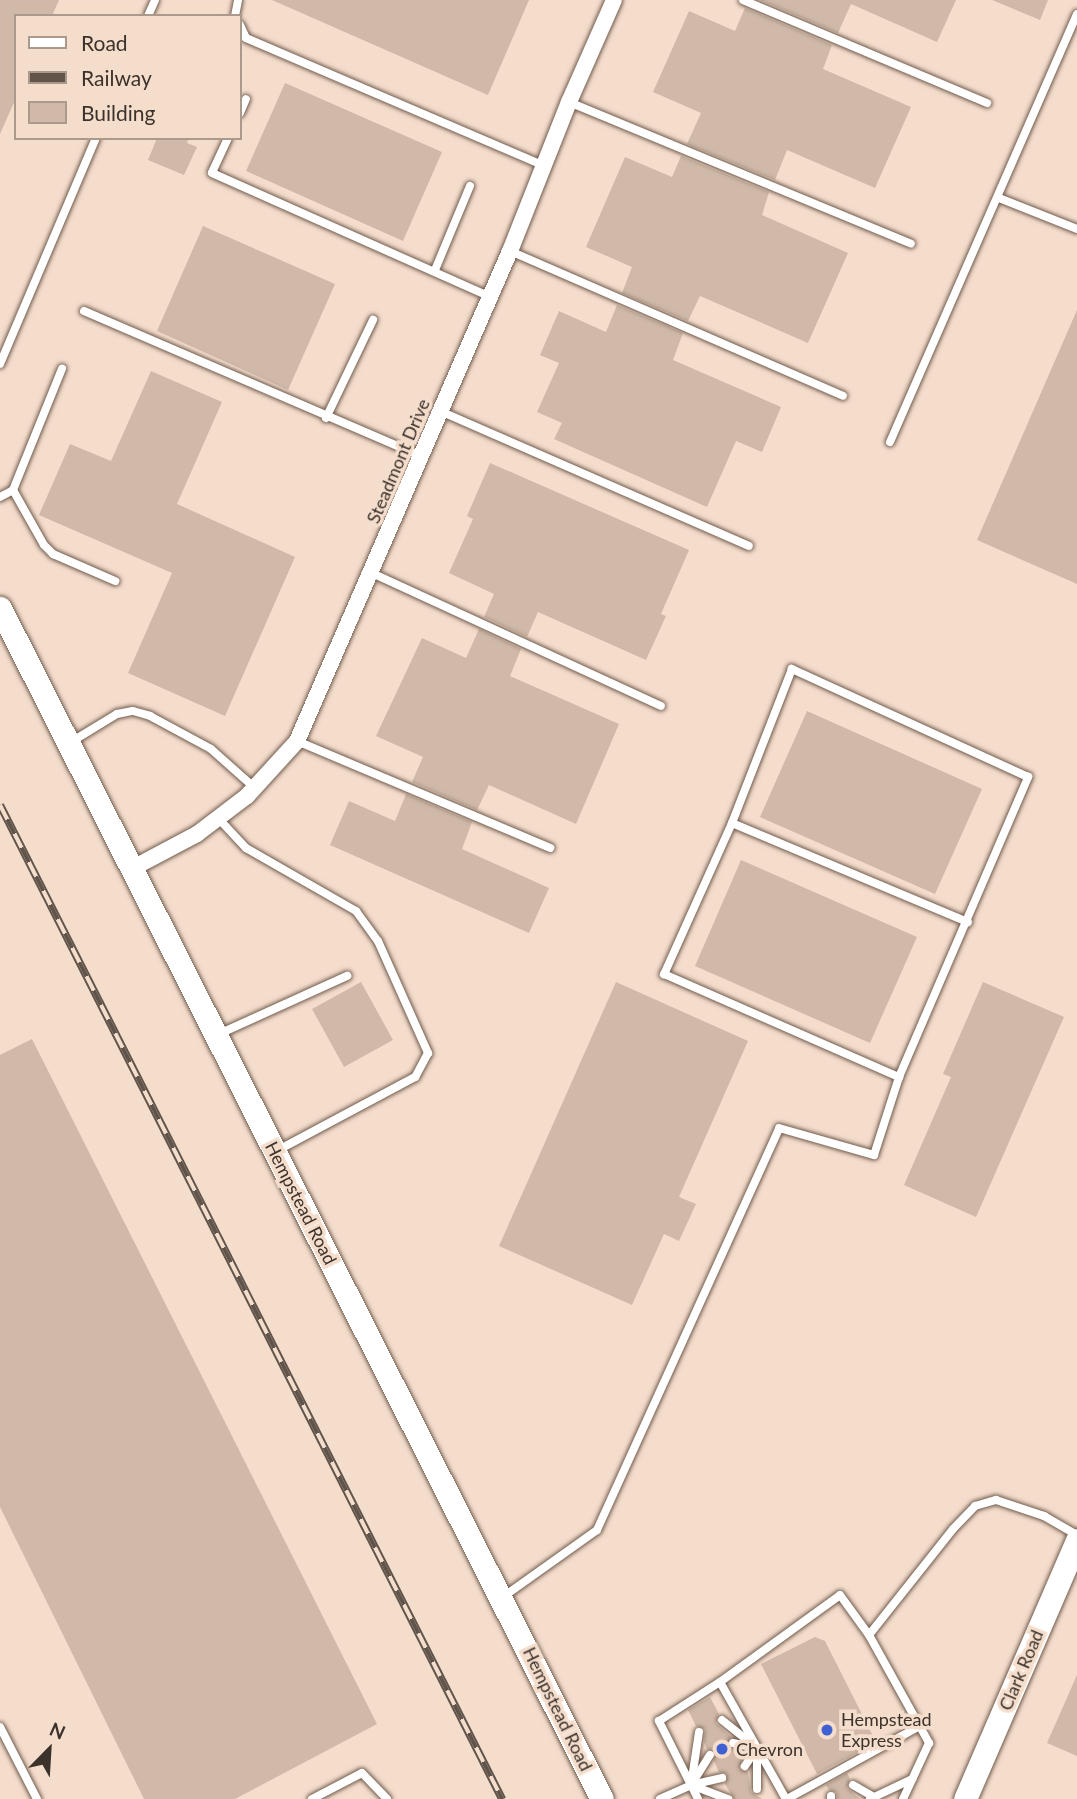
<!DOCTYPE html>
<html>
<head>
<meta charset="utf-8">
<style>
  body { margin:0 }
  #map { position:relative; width:1077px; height:1799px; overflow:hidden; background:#f5ddcc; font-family:Lato,sans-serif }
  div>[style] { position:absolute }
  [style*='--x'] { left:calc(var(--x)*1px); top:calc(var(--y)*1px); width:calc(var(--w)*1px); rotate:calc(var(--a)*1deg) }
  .building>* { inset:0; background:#d0b9a8 }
  .roads { filter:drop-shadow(0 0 2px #705b4d) drop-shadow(0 0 2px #705b4d) }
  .lane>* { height:8px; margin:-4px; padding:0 4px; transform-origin:4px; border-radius:4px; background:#fff }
  .street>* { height:16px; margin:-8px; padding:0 8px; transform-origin:8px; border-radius:8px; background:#fff }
  .secondary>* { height:23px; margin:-11.5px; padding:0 11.5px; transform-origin:11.5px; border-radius:11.5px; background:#fff }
  .rail>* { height:8px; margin-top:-4px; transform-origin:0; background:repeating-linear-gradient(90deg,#f5ddcc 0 16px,#60544b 0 32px); box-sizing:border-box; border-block:2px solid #60544b }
  .dots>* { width:19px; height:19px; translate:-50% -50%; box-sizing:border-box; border:4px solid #f5ddcc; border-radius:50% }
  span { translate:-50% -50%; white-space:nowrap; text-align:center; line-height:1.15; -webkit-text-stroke:7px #f5ddcc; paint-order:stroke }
  .street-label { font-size:18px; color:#3b322b }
  .poi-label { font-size:18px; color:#3b322b }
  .left { translate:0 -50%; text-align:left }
  .legend { position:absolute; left:14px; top:14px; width:228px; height:126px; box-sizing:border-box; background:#f5ddcc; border:2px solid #ab998c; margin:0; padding:9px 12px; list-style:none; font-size:21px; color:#3b322b }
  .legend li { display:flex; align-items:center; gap:14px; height:35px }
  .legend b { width:35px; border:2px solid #ab998c }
  .north { position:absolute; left:14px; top:1715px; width:70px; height:70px; -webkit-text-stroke:5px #f5ddcc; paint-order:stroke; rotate:24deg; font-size:19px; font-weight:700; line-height:28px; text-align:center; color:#3b322b }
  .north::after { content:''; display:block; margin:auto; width:24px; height:32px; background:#3b322b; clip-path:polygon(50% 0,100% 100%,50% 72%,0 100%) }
</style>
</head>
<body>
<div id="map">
  <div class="building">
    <i style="clip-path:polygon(0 0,59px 0,52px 16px,16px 16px,16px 98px,0 134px)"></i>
    <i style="clip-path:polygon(272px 0,529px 0,488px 95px)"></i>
    <i style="clip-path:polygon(760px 0,956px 0,937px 42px,851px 4px,838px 33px)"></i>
    <i style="clip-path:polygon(992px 0,1048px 0,1040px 20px)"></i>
    <i style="clip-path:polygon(745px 8px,832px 45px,823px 69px,911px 107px,875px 188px,787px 150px,775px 180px,687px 144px,701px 113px,653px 92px,689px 11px,735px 31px)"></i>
    <i style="clip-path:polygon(285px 83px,442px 152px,403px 241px,246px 171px)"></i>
    <i style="clip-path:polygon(157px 138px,189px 138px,187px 143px,197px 147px,184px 175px,148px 160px)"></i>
    <i style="clip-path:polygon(681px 156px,769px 192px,762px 215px,848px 253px,808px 343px,700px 296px,688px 321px,622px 293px,632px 267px,586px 247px,625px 157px,672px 177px)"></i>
    <i style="clip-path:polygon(203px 226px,335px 284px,288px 390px,157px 331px)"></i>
    <i style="clip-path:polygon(617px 305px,683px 333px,673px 360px,781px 407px,762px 452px,736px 441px,707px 507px,554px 439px,562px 423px,537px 412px,559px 363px,540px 355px,559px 311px,606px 332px)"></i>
    <i style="clip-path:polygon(1077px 310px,1077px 584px,977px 540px)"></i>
    <i style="clip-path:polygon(151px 371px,222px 402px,177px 504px,295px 557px,225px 716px,128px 673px,172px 573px,39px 515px,70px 444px,111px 461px)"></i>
    <i style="clip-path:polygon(490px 463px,689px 550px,661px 614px,666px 616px,646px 660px,538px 612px,527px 637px,484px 617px,494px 594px,449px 573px,473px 519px,467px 516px)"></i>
    <i style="clip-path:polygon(479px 629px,521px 649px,510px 676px,619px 724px,576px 824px,489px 785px,477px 810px,412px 782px,423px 757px,376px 736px,422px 638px,466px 658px)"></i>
    <i style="clip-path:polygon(807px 711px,982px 789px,935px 894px,760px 817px)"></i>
    <i style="clip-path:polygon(406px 794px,472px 822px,462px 849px,549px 888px,529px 933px,330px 845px,349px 801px,395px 821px)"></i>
    <i style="clip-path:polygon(741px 860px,917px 937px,870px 1043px,695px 966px)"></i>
    <i style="clip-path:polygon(361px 982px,393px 1040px,344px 1067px,312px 1009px)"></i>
    <i style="clip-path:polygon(616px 982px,748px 1041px,679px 1197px,696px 1204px,679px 1241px,664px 1234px,632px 1305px,499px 1246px)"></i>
    <i style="clip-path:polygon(983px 982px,1064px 1017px,976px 1217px,904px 1185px,951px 1077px,943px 1074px)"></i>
    <i style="clip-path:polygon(32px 1039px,377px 1724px,235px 1799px,144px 1799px,0 1507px,0 1055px)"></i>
    <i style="clip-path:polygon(815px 1637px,825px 1641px,874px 1738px,871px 1745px,817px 1774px,761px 1664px)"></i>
    <i style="clip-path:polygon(1077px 1675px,1077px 1756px,1047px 1743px)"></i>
    <i style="clip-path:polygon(710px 1697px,719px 1714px,716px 1723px,731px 1737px,727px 1746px,738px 1751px,742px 1759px,739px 1769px,748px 1772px,751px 1792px,762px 1799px,734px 1799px,725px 1784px,727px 1774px,719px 1772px,714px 1761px,715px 1751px,707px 1749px,704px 1742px,705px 1729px,696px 1726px,688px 1710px)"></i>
    <i style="clip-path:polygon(847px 1773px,850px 1779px,847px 1788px,860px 1799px,838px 1799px,836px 1792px,829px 1790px,826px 1785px)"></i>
  </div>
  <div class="roads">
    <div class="lane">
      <i style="--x:743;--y:0;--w:265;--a:22.9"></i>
      <i style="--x:148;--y:16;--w:17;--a:-66"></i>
      <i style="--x:235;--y:16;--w:16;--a:-79"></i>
      <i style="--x:240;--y:25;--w:14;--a:65"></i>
      <i style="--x:246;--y:38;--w:324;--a:23.2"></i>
      <i style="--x:569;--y:102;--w:370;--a:22.5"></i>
      <i style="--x:240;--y:113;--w:15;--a:-67"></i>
      <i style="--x:228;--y:138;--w:38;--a:115"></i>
      <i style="--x:212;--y:173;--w:304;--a:24"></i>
      <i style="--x:999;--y:198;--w:84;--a:21.7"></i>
      <i style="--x:510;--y:251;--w:363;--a:23.5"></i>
      <i style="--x:435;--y:270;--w:91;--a:-67.4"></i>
      <i style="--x:84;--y:311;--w:366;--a:23.3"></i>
      <i style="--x:0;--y:364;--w:246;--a:-67"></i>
      <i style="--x:440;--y:411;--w:337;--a:23.6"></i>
      <i style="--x:326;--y:418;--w:109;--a:-64.4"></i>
      <i style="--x:890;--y:442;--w:467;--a:-66.4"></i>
      <i style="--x:13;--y:490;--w:63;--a:60.6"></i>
      <i style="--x:44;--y:545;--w:13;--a:45"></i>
      <i style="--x:53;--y:554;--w:68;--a:23.5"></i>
      <i style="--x:0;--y:497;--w:15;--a:-28"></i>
      <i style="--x:13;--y:490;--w:131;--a:-68"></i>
      <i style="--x:372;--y:573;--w:318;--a:24.7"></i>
      <i style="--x:297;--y:741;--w:275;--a:22.9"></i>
      <i style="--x:71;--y:742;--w:54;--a:-31.3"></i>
      <i style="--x:117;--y:714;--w:16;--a:-11"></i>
      <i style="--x:133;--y:711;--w:18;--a:16"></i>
      <i style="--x:150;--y:716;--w:69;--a:28.4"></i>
      <i style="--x:211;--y:749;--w:59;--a:41.6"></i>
      <i style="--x:218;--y:818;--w:41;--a:47"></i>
      <i style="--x:246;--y:848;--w:127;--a:29.8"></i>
      <i style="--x:356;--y:911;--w:37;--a:54"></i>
      <i style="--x:378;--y:941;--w:123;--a:65.9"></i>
      <i style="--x:428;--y:1053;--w:27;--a:118"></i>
      <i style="--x:415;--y:1077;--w:155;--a:151.9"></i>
      <i style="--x:732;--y:823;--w:256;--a:22.8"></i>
      <i style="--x:219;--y:1034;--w:141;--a:-24.4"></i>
      <i style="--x:503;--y:1597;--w:115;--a:-35.5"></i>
      <i style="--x:597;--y:1530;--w:441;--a:-65.6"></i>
      <i style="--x:779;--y:1128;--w:99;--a:15.9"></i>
      <i style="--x:874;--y:1155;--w:82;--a:-72.2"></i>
      <i style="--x:899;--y:1077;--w:327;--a:-66.7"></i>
      <i style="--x:1028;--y:777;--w:260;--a:-155.4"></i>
      <i style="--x:792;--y:669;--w:165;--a:111.3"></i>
      <i style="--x:732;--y:823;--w:166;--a:114.2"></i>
      <i style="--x:664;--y:974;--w:257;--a:23.7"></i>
      <i style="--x:869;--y:1635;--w:135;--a:-51.6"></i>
      <i style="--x:953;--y:1529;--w:32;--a:-46"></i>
      <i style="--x:975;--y:1506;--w:22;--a:-16"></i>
      <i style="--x:996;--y:1500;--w:51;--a:18.4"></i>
      <i style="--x:1044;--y:1516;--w:38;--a:30"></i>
      <i style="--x:720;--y:1682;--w:134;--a:60.6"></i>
      <i style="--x:722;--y:1720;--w:45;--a:38.7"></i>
      <i style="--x:757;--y:1748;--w:41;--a:90"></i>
      <i style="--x:0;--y:1727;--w:81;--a:62.8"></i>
      <i style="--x:699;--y:1732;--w:54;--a:98.6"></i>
      <i style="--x:691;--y:1785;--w:40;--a:21"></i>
      <i style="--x:733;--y:1743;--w:25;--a:12"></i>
      <i style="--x:757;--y:1748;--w:22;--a:124"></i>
      <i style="--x:693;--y:1782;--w:32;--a:-58"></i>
      <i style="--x:691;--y:1785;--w:72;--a:-116.6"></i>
      <i style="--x:659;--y:1721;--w:72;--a:-32.6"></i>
      <i style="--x:720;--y:1682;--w:148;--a:-35.9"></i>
      <i style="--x:840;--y:1595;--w:49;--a:54.1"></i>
      <i style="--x:869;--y:1635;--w:124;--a:60.9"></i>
      <i style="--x:929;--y:1743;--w:62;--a:114.9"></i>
      <i style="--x:691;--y:1785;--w:32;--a:-13"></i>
      <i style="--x:853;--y:1785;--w:24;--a:30"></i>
      <i style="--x:312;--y:1799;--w:56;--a:-27.5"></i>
      <i style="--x:362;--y:1773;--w:36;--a:46"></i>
      <i style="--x:660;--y:1799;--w:34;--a:-24"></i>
      <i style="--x:691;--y:1785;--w:16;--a:63"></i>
      <i style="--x:787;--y:1799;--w:152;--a:-28.8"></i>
      <i style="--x:831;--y:1799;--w:3;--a:-90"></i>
      <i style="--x:870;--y:1799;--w:47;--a:-25.5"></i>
    </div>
    <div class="street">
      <i style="--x:131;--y:869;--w:75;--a:-27.9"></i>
      <i style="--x:197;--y:834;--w:63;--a:-37.2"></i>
      <i style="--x:247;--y:796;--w:74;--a:-47.7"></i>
      <i style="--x:297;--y:741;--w:534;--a:-66.51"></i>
      <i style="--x:510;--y:251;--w:160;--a:-68.4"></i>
      <i style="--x:569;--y:102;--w:111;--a:-66.2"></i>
    </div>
    <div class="secondary">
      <i style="--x:0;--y:608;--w:1334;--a:63.19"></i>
      <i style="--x:965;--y:1799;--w:282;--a:-66.6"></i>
    </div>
  </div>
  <div class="rail">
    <i style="--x:0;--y:805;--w:1114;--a:63.2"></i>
  </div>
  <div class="dots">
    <i style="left:827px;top:1730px;background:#3f61d3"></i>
    <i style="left:722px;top:1749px;background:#3f61d3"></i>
  </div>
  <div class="street-label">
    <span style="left:398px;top:461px;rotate:-67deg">Steadmont Drive</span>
    <span style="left:301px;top:1203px;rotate:63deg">Hempstead Road</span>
    <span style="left:1021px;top:1670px;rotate:-67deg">Clark Road</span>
    <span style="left:558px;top:1709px;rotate:64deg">Hempstead Road</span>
  </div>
  <div class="poi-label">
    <span class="left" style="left:841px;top:1730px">Hempstead<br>Express</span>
    <span class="left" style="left:736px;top:1749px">Chevron</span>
  </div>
  <ul class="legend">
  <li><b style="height:9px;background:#fff"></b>Road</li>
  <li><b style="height:9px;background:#60544b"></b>Railway</li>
  <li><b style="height:19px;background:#d0b9a8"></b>Building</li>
  </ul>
  <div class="north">N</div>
</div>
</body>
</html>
